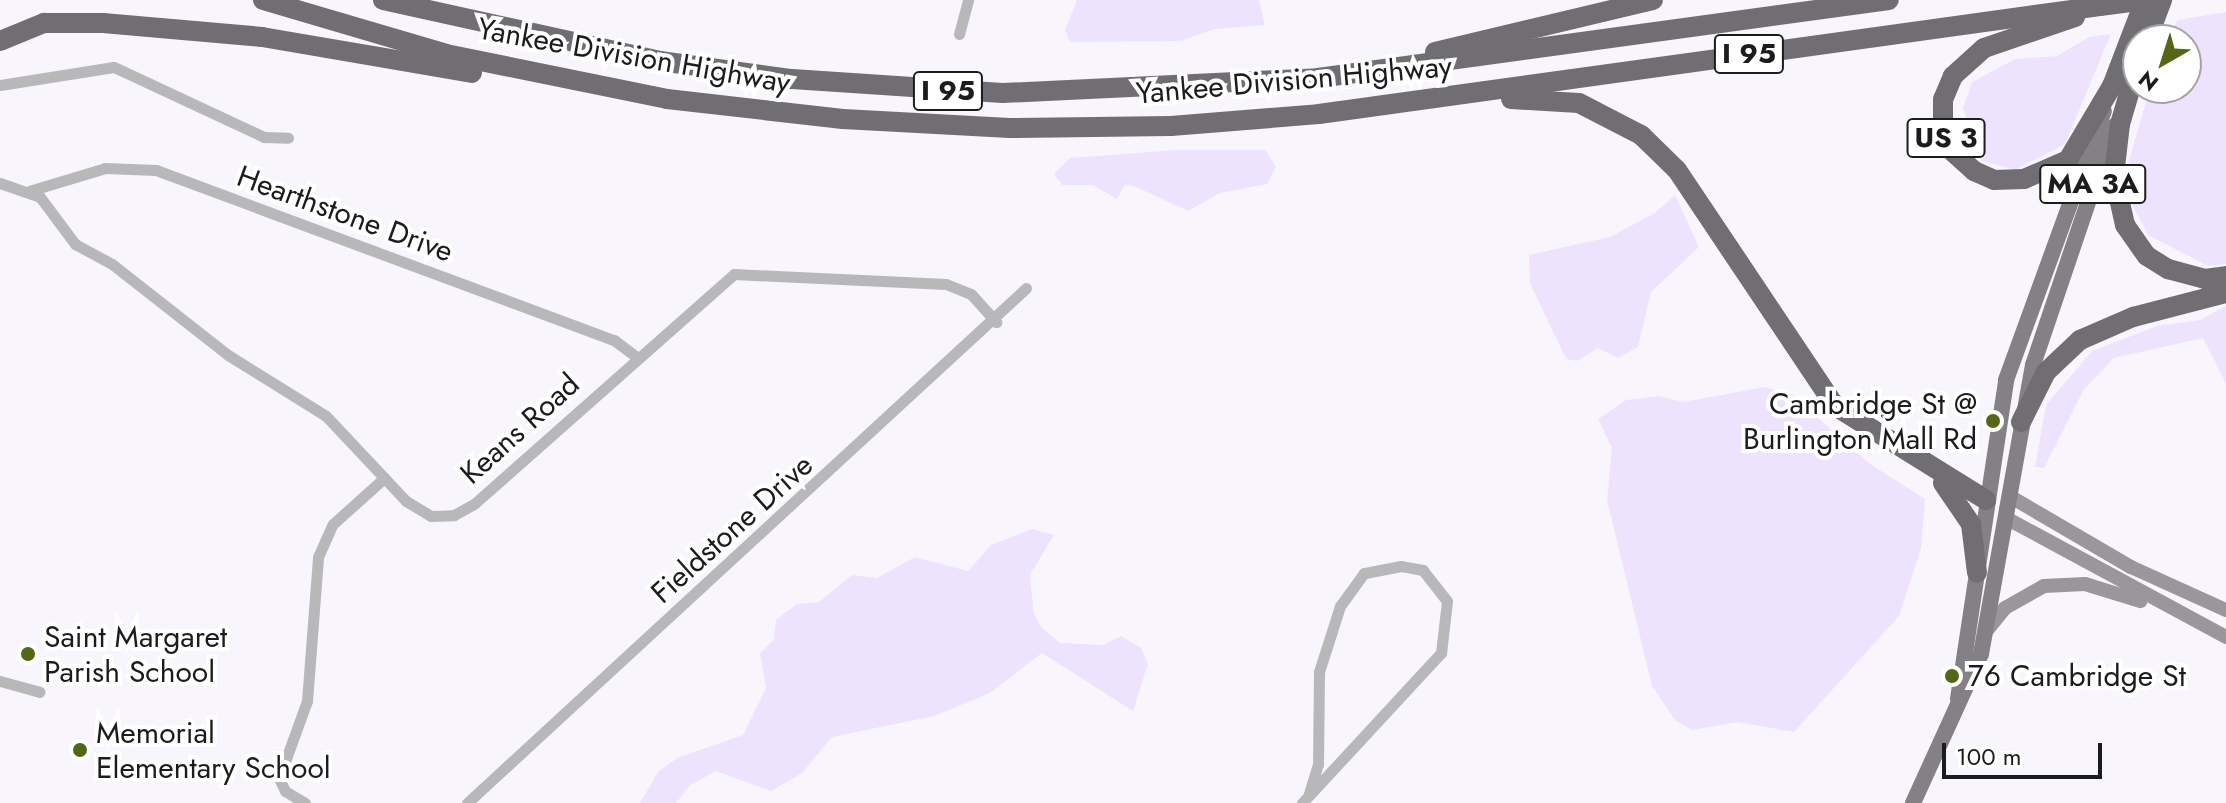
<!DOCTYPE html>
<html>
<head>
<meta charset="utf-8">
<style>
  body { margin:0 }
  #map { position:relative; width:2226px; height:803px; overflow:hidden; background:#f8f6fc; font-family:Jost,sans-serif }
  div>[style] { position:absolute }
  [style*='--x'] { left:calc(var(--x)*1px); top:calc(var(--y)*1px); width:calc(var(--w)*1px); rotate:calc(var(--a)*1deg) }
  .green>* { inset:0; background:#eee3ff }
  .street>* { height:11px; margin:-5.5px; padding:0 5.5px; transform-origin:5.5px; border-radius:5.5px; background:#b8b7b9 }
  .secondary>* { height:14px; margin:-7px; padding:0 7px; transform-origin:7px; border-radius:7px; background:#99979b }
  .primary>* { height:16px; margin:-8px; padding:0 8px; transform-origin:8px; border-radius:8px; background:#838186 }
  .highway>* { height:20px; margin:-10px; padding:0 10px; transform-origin:10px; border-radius:10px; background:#706e73 }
  .highway-bridge>* { height:20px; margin:-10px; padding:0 10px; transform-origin:10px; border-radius:10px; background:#706e73 }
  .dots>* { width:22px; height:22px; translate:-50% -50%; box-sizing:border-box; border:4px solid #fff; border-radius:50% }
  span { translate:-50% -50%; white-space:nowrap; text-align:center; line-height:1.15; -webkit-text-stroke:8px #fff; paint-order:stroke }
  .shield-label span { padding:2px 6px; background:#fff; border:2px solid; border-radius:6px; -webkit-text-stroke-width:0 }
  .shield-label { font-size:28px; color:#1c1b1d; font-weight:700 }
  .street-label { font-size:30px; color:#1c1b1d }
  .poi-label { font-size:30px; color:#1c1b1d }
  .right { translate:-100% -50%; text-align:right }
  .left { translate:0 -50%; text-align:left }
  .north { position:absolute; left:2122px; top:24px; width:80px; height:80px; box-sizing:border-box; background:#fff; border:2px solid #a4a4a5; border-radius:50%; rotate:219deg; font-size:22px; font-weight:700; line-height:32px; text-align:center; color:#1c1b1d }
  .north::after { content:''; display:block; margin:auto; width:28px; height:36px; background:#536816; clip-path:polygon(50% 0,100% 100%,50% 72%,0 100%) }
  .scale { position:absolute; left:1942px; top:743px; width:160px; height:36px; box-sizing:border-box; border:4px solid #1c1b1d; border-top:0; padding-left:10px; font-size:24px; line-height:28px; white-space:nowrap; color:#1c1b1d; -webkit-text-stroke:6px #fff; paint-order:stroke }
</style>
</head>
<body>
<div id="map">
  <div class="green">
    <i style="clip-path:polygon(1077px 0,1259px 0,1265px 25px,1214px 29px,1181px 41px,1070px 42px,1065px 30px)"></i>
    <i style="clip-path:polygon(2226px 12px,2226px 264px,2208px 266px,2148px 235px,2127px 195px,2126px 171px,2150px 88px,2186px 88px,2186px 40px,2167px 40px,2168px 35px,2178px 20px)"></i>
    <i style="clip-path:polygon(2111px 34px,2065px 144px,2015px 170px,1982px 161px,1963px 108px,1972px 82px,2015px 59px,2057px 56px,2089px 37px)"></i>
    <i style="clip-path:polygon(1176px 150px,1265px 150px,1276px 167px,1267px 184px,1220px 193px,1188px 211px,1134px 186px,1125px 185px,1117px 199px,1093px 185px,1062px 185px,1054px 174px,1070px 158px)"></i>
    <i style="clip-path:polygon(1675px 195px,1699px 247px,1651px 292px,1638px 347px,1618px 358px,1598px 348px,1577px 361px,1566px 359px,1530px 283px,1529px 255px,1610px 237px,1655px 213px)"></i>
    <i style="clip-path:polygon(2226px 306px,2226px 384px,2203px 338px,2114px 358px,2084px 389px,2044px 468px,2035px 467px,2046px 405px,2092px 351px,2157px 326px,2200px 320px)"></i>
    <i style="clip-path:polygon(1765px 387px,1792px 395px,1870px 464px,1925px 499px,1921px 549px,1899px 616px,1794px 732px,1738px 722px,1692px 730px,1675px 720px,1652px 686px,1607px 500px,1612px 448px,1598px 419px,1626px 400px,1659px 396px,1683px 402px)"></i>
    <i style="clip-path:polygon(1032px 529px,1054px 535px,1030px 575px,1034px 614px,1042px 628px,1060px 643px,1103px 645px,1121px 636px,1141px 648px,1148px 664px,1133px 711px,1042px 653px,990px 693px,934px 716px,832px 737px,802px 773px,771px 791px,716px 771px,690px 785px,676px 803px,640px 803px,658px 772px,677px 758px,743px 735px,766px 688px,760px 653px,774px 640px,776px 620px,797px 604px,819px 602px,852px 575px,877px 578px,915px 557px,968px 571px,991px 545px)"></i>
  </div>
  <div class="street">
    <i style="--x:959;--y:34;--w:35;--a:-75"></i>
    <i style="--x:0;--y:85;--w:115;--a:-9"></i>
    <i style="--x:114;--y:67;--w:166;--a:25"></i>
    <i style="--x:264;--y:137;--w:24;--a:2"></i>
    <i style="--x:0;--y:183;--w:42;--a:19.3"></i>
    <i style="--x:40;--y:197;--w:59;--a:53.3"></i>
    <i style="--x:75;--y:244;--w:42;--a:28.4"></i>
    <i style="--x:112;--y:264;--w:147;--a:38.1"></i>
    <i style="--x:228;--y:355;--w:115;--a:31.9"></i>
    <i style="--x:326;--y:416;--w:117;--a:46.7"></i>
    <i style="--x:406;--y:501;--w:29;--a:31"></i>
    <i style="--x:431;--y:516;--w:23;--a:-2"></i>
    <i style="--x:454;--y:515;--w:23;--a:-29"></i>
    <i style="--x:474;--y:504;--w:347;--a:-41.5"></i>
    <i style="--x:734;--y:274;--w:212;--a:2.7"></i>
    <i style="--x:946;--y:284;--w:27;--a:22"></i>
    <i style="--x:971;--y:294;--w:38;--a:48"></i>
    <i style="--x:29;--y:191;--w:79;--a:-16.8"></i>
    <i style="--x:105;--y:168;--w:51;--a:2.2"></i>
    <i style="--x:156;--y:170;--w:489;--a:20.4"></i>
    <i style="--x:614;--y:340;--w:26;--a:37"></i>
    <i style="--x:0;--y:681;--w:41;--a:15.4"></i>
    <i style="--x:305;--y:803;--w:23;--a:-149"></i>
    <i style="--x:285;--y:791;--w:14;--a:-115"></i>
    <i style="--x:279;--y:778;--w:82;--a:-70"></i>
    <i style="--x:307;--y:701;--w:144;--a:-85.6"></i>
    <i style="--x:318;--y:557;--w:36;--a:-66"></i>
    <i style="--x:333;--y:524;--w:69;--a:-42"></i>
    <i style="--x:467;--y:803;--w:760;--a:-42.65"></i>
    <i style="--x:1302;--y:803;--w:205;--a:-47.2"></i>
    <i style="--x:1441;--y:653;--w:52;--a:-83.4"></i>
    <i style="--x:1447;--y:601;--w:39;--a:-128"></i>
    <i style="--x:1423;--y:570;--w:22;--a:-170"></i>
    <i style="--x:1401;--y:566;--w:38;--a:169"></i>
    <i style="--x:1364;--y:573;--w:41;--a:126"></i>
    <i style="--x:1340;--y:606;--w:69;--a:107.7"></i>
    <i style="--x:1319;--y:672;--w:92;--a:90.6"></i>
    <i style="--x:1318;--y:764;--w:31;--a:107"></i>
  </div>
  <div class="secondary">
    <i style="--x:2011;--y:497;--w:139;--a:30.3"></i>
    <i style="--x:2131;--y:567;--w:104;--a:24.4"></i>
    <i style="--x:2006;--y:518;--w:250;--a:28.4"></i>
    <i style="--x:1988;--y:629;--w:27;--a:-51"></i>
    <i style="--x:2005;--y:608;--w:45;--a:-29.4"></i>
    <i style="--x:2044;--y:586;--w:41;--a:-2.8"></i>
    <i style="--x:2085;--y:584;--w:58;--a:17.2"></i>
  </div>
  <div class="primary">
    <i style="--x:1958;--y:699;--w:323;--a:-81.4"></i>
    <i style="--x:2006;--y:380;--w:286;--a:-70"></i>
    <i style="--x:1913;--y:803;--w:164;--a:-65.5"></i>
    <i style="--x:1981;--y:654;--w:294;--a:-79.8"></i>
    <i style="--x:2033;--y:365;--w:252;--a:-71.3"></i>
  </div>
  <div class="highway">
    <i style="--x:263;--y:0;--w:191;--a:16.4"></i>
    <i style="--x:446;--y:54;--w:226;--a:11.5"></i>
    <i style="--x:667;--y:99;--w:177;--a:6.5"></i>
    <i style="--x:843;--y:119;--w:167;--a:3.1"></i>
    <i style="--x:1010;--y:128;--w:161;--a:-0.7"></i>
    <i style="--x:1171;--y:126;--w:148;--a:-4.6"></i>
    <i style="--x:1319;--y:114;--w:788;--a:-7.87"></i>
    <i style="--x:383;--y:0;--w:284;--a:12.4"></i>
    <i style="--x:660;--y:61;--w:133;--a:7.8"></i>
    <i style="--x:792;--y:79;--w:211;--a:3.8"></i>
    <i style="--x:1003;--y:93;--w:315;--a:-2.7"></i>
    <i style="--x:1318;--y:78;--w:576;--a:-7.78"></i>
    <i style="--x:2075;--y:17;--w:96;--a:161.2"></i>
    <i style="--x:1984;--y:48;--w:42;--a:137.9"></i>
    <i style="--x:1953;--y:76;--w:25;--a:113"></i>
    <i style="--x:1943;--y:99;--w:29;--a:90"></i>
    <i style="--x:1943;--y:128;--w:26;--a:67"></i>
    <i style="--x:1953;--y:152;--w:28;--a:42"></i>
    <i style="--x:1974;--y:171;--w:22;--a:24"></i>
    <i style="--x:1994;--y:180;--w:30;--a:-2"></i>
    <i style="--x:2024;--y:179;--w:48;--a:-23.4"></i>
    <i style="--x:2068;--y:160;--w:86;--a:-59.3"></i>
    <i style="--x:2112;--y:86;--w:92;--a:-69"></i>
    <i style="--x:2147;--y:40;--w:43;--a:-69.4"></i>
    <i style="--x:0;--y:41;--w:48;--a:-22.2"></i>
    <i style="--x:44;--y:23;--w:59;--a:0"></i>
    <i style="--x:103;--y:23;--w:160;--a:5"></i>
    <i style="--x:262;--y:37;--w:213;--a:9.7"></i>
    <i style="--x:1435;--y:52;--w:224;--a:-13.4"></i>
    <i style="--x:2138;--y:63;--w:64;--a:106.4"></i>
    <i style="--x:2120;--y:124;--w:52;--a:96.6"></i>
    <i style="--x:2114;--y:176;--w:50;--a:77.3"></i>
    <i style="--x:2125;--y:225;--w:38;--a:55"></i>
    <i style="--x:2147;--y:256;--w:25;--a:32"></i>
    <i style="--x:2168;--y:269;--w:38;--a:15"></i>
    <i style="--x:2205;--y:279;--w:21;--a:-8"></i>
    <i style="--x:1511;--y:99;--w:68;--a:3.4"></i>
    <i style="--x:1579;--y:103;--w:70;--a:27.3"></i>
    <i style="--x:1641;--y:135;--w:50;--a:44.2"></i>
    <i style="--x:1677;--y:170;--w:284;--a:56.2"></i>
    <i style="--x:1835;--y:406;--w:178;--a:31.9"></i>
    <i style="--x:2021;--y:422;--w:56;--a:-63.4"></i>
    <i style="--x:2046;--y:372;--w:47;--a:-43.3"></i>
    <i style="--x:2080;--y:340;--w:58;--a:-23.5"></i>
    <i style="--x:2133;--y:317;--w:96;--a:-14.5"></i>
    <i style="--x:1943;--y:483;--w:50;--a:55.7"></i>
    <i style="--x:1971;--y:524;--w:49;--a:83"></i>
  </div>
  <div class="highway-bridge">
    <i style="--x:2100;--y:6;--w:46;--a:-7.4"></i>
  </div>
  <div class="dots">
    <i style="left:1993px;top:421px;background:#536816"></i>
    <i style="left:28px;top:654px;background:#536816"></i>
    <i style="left:1952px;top:676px;background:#536816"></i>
    <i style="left:80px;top:750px;background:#536816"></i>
  </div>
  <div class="shield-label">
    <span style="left:1749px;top:54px">I 95</span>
    <span style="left:948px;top:91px">I 95</span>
    <span style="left:1946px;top:138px">US 3</span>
    <span style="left:2093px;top:184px">MA 3A</span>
  </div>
  <div class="street-label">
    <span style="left:634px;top:56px;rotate:10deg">Yankee Division Highway</span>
    <span style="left:1294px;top:80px;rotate:-5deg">Yankee Division Highway</span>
    <span style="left:345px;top:214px;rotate:20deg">Hearthstone Drive</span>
    <span style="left:520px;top:429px;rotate:-42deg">Keans Road</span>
    <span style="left:732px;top:529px;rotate:-42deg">Fieldstone Drive</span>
  </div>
  <div class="poi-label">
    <span class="right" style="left:1977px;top:421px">Cambridge St @<br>Burlington Mall Rd</span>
    <span class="left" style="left:44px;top:654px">Saint Margaret<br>Parish School</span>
    <span class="left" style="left:1968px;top:676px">76 Cambridge St</span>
    <span class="left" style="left:96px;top:750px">Memorial<br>Elementary School</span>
  </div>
  <div class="north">N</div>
  <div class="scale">100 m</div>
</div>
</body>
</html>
